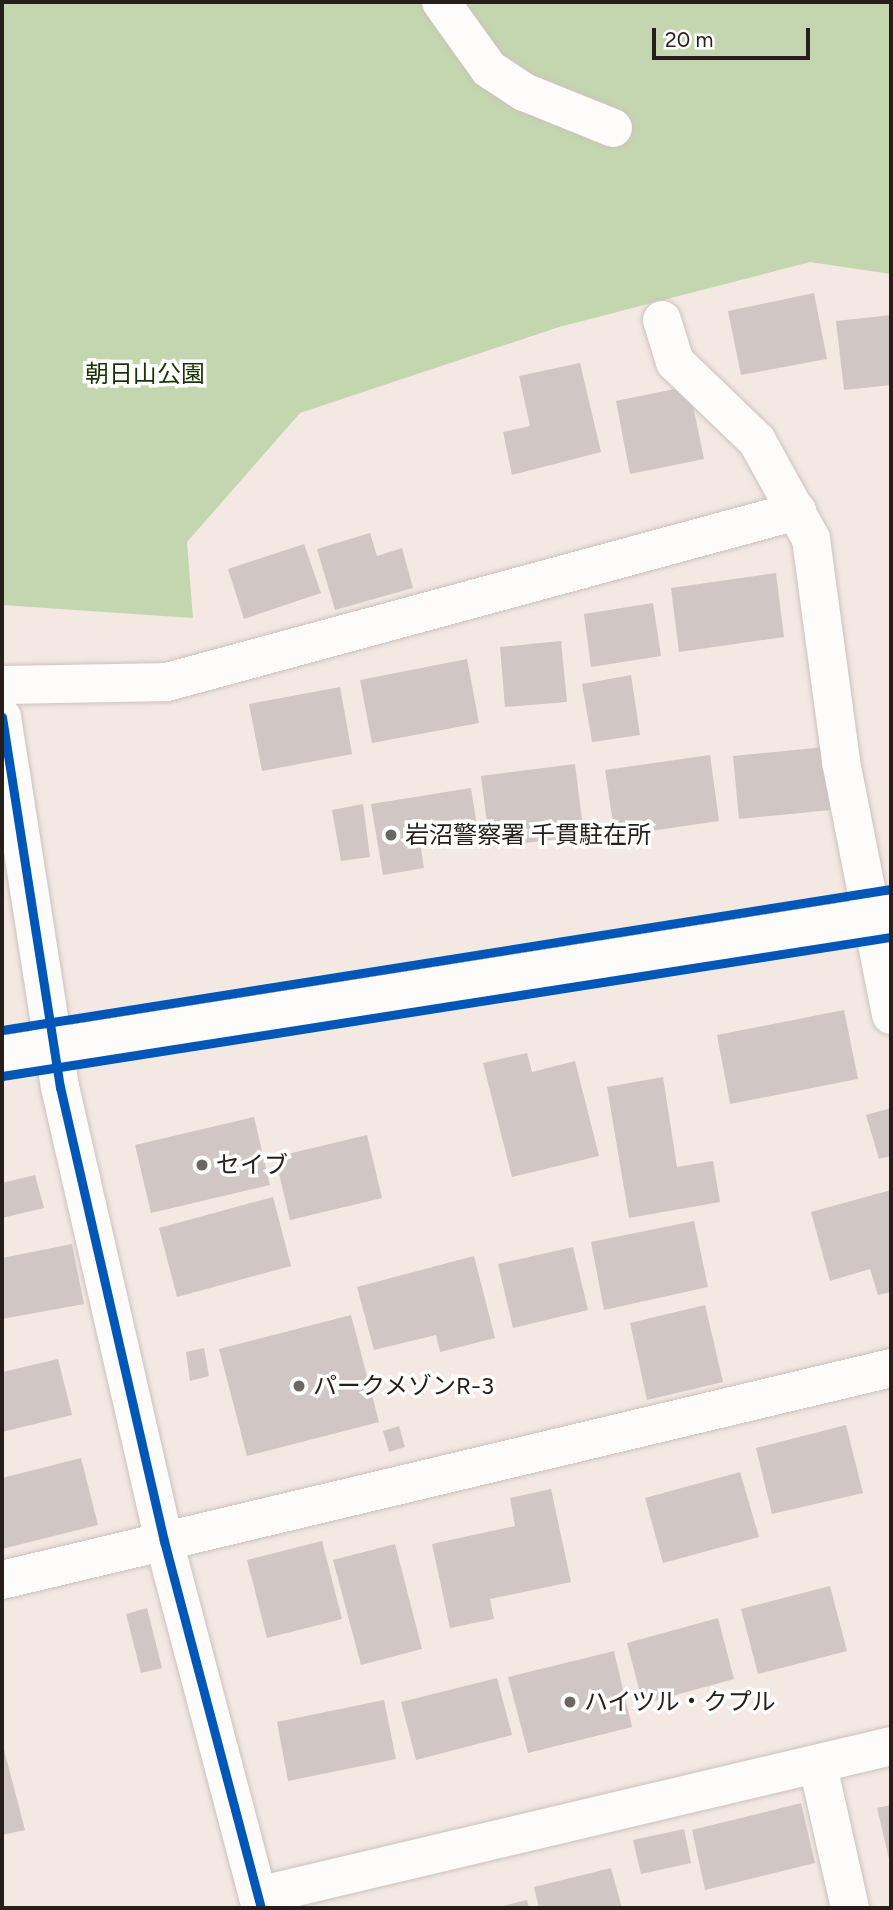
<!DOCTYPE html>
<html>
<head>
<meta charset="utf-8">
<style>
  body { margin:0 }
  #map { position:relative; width:893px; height:1910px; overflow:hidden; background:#f3e8e2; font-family:Figtree,"Noto Sans JP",sans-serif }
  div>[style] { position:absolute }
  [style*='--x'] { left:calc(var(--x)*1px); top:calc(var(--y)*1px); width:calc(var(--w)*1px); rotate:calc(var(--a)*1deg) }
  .forest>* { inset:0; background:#c4d6af }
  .building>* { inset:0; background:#d0c7c4 }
  .roads { filter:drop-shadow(0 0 2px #cbc2bd) drop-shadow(0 0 2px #cbc2bd) }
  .minor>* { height:38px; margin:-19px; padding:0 19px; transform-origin:19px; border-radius:19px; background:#fdfcfb }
  .cycleway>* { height:9px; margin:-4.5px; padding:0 4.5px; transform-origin:4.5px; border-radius:4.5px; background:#0057b8 }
  .dots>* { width:19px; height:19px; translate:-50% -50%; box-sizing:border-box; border:4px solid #fff; border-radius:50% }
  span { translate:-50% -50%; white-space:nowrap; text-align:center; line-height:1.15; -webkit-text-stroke:7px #fff; paint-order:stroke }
  .park-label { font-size:24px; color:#193304 }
  .poi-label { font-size:24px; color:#251e1a }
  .left { translate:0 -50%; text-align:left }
  .frame { position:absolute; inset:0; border:4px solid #251e1a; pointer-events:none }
  .scale { position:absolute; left:652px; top:28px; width:158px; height:32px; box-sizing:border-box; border:4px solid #251e1a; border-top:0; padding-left:9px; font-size:21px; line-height:24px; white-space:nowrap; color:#251e1a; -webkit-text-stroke:5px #fff; paint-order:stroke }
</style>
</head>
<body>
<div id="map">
  <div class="forest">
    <i style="clip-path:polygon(2px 2px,891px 2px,891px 274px,810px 262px,559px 327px,300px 413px,187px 542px,193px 618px,2px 605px)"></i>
  </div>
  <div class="building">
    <i style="clip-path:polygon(814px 293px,827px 359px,741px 375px,728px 311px)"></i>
    <i style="clip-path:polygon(891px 315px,891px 385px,844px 390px,836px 321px)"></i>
    <i style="clip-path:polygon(580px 363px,601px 452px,512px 475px,503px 432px,530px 426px,519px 376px)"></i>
    <i style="clip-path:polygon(689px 386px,704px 459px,630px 474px,616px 401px)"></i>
    <i style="clip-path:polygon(370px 533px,377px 556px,402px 548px,413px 588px,335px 610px,317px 549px)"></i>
    <i style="clip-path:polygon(304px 544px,321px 593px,244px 619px,228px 569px)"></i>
    <i style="clip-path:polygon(776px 573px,784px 637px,679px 652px,671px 588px)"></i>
    <i style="clip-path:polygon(653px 603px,661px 656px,591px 667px,584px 614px)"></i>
    <i style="clip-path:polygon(561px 641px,567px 702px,505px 707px,500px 647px)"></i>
    <i style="clip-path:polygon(467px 659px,479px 723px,372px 743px,360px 680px)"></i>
    <i style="clip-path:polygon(631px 675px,640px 735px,592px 742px,582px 684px)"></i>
    <i style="clip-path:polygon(340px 687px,352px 754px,262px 771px,249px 704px)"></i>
    <i style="clip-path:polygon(824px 747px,831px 810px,739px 819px,733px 756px)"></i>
    <i style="clip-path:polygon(710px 755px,719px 821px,615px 836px,605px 770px)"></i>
    <i style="clip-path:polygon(575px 764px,584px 836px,490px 847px,481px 776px)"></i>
    <i style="clip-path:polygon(471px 788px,479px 839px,421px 849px,424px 868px,383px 875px,371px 804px)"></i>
    <i style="clip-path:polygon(363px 804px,370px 857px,341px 861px,332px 810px)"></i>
    <i style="clip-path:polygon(844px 1010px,858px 1079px,730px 1104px,717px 1035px)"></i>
    <i style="clip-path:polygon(527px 1053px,532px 1072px,575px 1061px,599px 1156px,512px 1177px,483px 1063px)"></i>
    <i style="clip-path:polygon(663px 1077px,677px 1167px,713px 1161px,720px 1202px,629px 1218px,607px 1087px)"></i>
    <i style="clip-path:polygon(891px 1108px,891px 1156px,879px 1159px,866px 1115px)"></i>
    <i style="clip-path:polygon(254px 1117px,270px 1185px,151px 1213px,135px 1145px)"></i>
    <i style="clip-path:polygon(367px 1135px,382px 1198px,290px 1220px,275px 1157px)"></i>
    <i style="clip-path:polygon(35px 1175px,44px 1208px,2px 1218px,2px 1183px)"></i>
    <i style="clip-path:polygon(891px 1190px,891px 1292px,878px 1295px,870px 1269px,830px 1281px,811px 1212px)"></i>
    <i style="clip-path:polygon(273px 1197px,291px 1266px,177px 1297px,159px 1228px)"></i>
    <i style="clip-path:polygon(694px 1221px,708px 1287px,604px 1310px,591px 1242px)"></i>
    <i style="clip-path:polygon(72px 1244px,84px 1304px,2px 1319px,2px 1258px)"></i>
    <i style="clip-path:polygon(573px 1247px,588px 1310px,513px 1328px,498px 1264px)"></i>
    <i style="clip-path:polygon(474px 1256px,495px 1338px,440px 1352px,436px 1335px,374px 1350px,357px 1287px)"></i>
    <i style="clip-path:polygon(705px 1305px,723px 1382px,647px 1400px,630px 1323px)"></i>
    <i style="clip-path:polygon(351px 1315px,379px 1422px,247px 1456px,219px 1349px)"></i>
    <i style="clip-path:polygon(204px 1348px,209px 1376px,190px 1381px,186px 1352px)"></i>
    <i style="clip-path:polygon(58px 1359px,72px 1415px,2px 1432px,2px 1372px)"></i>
    <i style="clip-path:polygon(846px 1425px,863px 1493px,772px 1514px,756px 1448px)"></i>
    <i style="clip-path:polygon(399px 1426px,405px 1447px,389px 1452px,383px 1431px)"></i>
    <i style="clip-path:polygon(81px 1458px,98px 1525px,2px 1549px,2px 1478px)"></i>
    <i style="clip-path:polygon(740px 1472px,759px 1537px,663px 1563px,645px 1498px)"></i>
    <i style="clip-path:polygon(551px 1489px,571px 1582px,490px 1599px,494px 1619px,450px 1628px,432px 1544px,515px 1526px,510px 1498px)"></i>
    <i style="clip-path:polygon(322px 1541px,342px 1619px,267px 1638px,247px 1560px)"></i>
    <i style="clip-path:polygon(395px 1544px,422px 1649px,361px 1665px,333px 1560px)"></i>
    <i style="clip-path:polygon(830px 1586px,847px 1651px,758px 1674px,741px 1609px)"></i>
    <i style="clip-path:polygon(147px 1608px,162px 1668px,141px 1673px,126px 1614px)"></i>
    <i style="clip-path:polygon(718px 1618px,734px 1679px,643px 1704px,627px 1643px)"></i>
    <i style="clip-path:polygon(614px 1651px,632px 1727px,528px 1753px,508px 1677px)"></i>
    <i style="clip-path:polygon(497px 1678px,512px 1735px,416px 1760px,401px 1702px)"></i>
    <i style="clip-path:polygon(384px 1700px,396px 1759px,288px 1781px,277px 1722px)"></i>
    <i style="clip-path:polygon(2px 1742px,25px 1830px,2px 1835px)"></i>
    <i style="clip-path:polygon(801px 1803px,815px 1863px,705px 1890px,692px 1830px)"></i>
    <i style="clip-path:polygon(891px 1805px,891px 1863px,890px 1863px,877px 1808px)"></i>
    <i style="clip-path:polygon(684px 1829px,691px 1863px,641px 1874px,633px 1840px)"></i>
    <i style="clip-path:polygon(611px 1868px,622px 1908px,539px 1908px,534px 1887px)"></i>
    <i style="clip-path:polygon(527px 1900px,529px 1908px,499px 1908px,499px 1907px)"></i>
  </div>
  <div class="roads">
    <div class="minor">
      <i style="--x:441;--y:2;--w:82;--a:54.4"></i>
      <i style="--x:489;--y:69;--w:42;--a:33.3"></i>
      <i style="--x:524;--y:92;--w:96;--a:22"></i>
      <i style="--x:662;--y:320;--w:44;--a:72.8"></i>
      <i style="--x:675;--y:362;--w:114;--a:43.9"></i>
      <i style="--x:757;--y:441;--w:112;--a:61.1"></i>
      <i style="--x:811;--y:539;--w:225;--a:82.3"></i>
      <i style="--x:841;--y:762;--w:258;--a:78.8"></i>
      <i style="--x:2;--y:685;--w:165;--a:-1"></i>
      <i style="--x:167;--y:682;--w:653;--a:-15.19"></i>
      <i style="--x:2;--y:717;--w:375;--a:81.1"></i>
      <i style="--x:60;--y:1087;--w:466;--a:77.1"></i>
      <i style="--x:164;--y:1541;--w:380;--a:75.2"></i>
      <i style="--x:2;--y:1055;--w:900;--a:-9.01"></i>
      <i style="--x:2;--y:1580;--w:914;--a:-13.41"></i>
      <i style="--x:818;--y:1766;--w:146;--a:77.3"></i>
      <i style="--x:258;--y:1896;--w:651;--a:-13.33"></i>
    </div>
  </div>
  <div class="cycleway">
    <i style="--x:2;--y:717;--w:375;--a:81.1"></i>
    <i style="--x:60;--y:1087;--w:466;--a:77.1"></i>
    <i style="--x:164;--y:1541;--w:380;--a:75.2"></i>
    <i style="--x:2;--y:1030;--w:900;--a:-9.01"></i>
    <i style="--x:2;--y:1076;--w:900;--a:-8.89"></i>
  </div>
  <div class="dots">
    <i style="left:391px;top:835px;background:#6d6560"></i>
    <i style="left:202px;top:1165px;background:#6d6560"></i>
    <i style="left:299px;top:1386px;background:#6d6560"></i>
    <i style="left:570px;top:1702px;background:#6d6560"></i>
  </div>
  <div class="park-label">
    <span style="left:145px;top:374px">朝日山公園</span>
  </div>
  <div class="poi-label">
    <span class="left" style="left:405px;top:835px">岩沼警察署 千貫駐在所</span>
    <span class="left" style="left:216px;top:1165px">セイブ</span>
    <span class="left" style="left:313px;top:1386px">パークメゾンR-3</span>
    <span class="left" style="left:584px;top:1702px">ハイツル・クプル</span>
  </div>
  <div class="frame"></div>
  <div class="scale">20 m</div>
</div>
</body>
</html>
